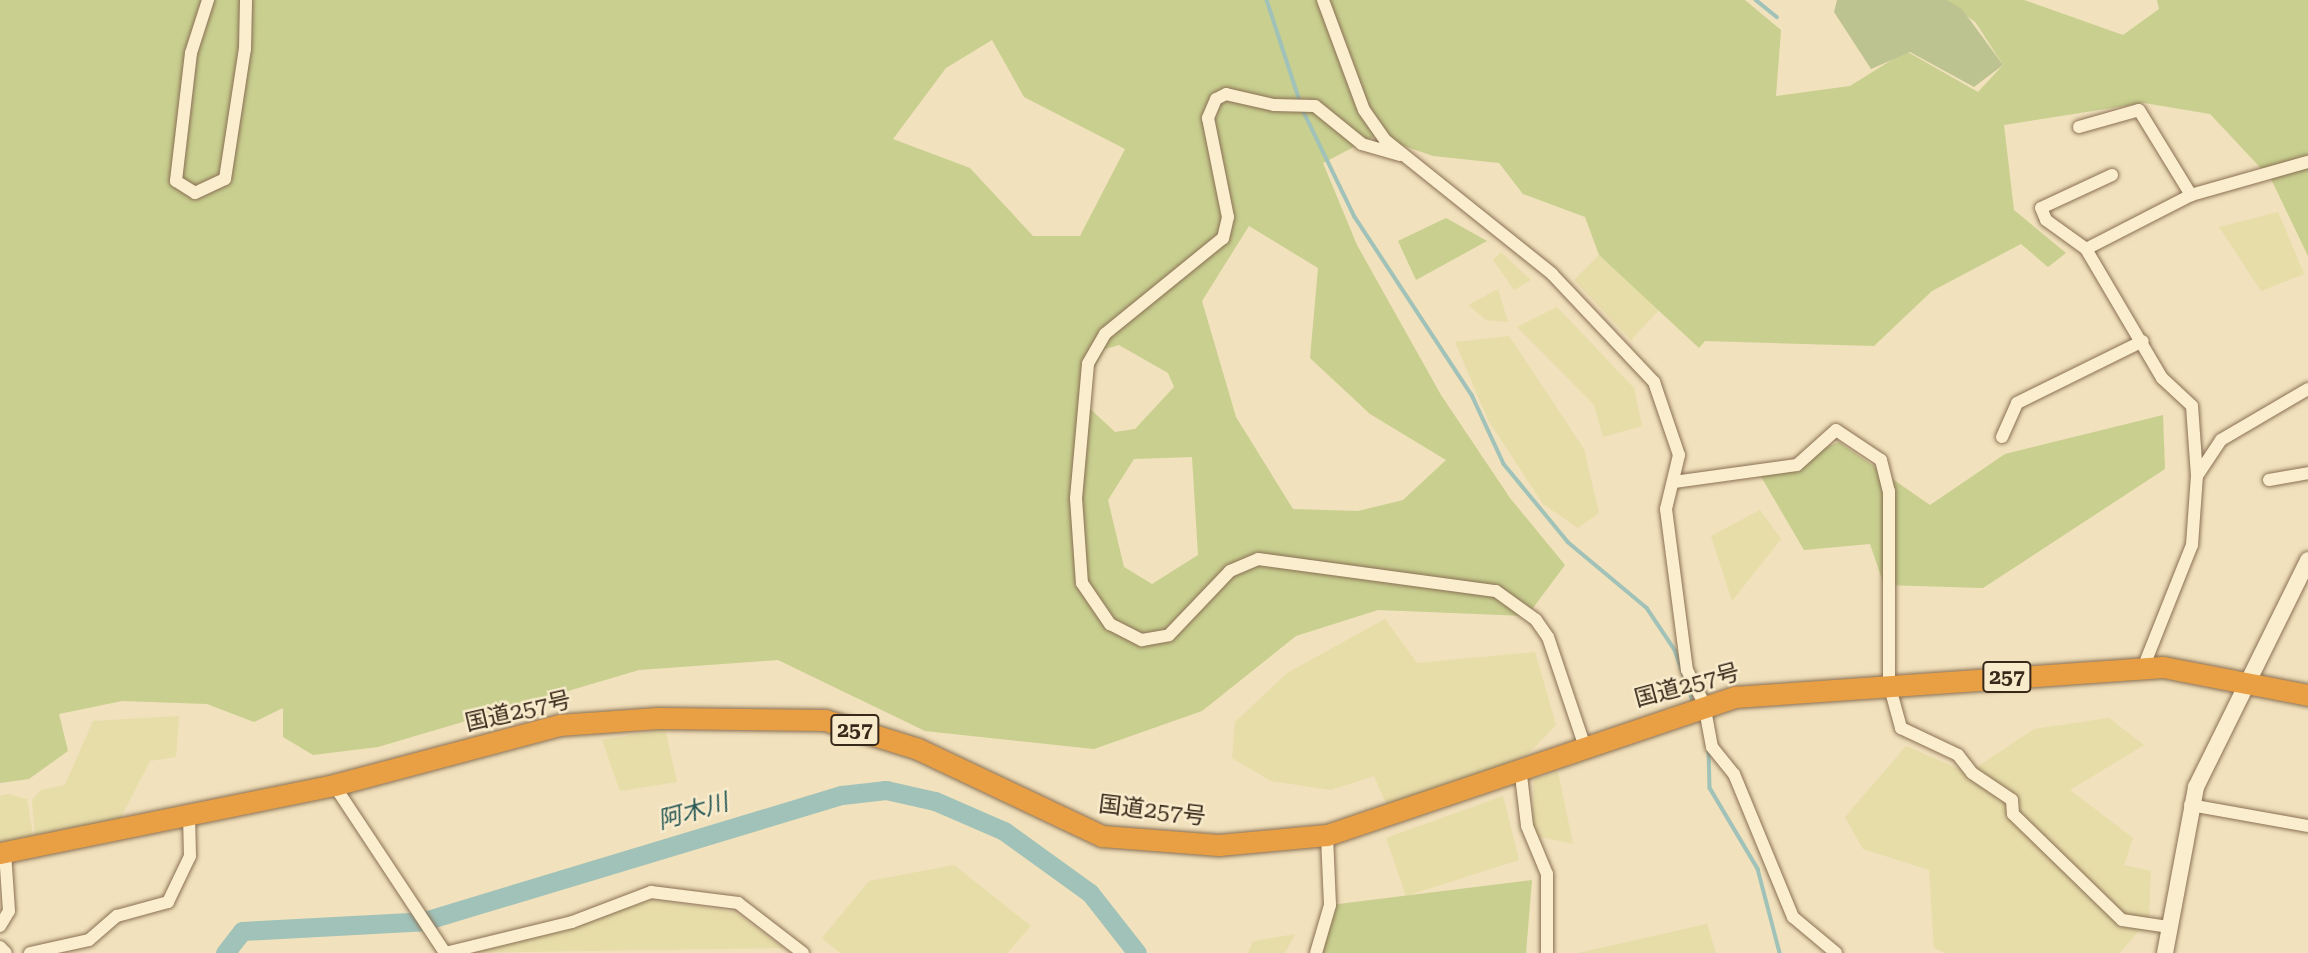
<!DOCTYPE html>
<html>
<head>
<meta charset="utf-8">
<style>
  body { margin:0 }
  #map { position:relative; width:2308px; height:953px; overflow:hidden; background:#f1e1bc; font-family:"Roboto Serif","Noto Sans JP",serif }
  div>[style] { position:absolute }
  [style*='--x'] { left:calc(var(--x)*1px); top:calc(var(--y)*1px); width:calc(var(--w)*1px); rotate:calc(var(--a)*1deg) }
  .farmland>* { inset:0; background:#e7dda9 }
  .green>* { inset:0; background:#c8cf8f }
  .cemetery>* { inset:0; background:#bdc390 }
  .stream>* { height:3.5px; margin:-1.75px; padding:0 1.75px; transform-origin:1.75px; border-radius:1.75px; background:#a0c2b8 }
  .river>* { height:19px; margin:-9.5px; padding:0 9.5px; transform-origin:9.5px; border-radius:9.5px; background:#a0c2b8 }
  .roads { filter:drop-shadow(0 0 2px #8a7054) drop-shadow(0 0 2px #8a7054) }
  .street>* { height:12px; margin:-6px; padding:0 6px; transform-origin:6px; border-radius:6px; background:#fbeecf }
  .secondary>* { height:16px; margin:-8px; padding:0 8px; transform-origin:8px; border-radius:8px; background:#fbeecf }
  .highway>* { height:21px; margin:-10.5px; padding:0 10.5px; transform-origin:10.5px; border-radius:10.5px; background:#e9a044 }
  span { translate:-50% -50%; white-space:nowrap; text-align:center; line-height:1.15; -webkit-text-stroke:5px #f8ebcc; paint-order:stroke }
  .shield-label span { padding:2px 5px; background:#f8ebcc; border:2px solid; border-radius:5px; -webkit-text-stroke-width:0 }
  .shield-label { font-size:21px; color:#38281a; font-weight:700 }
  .street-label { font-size:23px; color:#38281a }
  .water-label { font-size:24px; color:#285955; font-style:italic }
</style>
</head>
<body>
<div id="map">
  <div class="farmland">
    <i style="clip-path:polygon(2278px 212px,2304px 274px,2261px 291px,2219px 227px)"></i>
    <i style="clip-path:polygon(1501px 252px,1531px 280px,1514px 290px,1493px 260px)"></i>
    <i style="clip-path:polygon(1599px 255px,1659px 310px,1631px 340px,1574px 280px)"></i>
    <i style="clip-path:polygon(1498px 289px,1508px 322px,1486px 320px,1468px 305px)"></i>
    <i style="clip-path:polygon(1557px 307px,1634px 388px,1642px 426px,1603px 437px,1594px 405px,1517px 327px)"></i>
    <i style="clip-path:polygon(1509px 336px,1584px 449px,1599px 513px,1578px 528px,1543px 504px,1488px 420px,1455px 342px)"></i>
    <i style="clip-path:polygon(1760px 510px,1781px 539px,1732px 601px,1711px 536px)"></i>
    <i style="clip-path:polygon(1385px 619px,1417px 663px,1535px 652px,1556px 725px,1530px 752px,1471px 785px,1391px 815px,1374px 776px,1331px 790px,1271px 781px,1232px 758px,1235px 722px,1287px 673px)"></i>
    <i style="clip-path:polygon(179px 716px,176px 757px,150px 761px,120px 819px,35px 836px,32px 800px,41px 790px,65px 785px,93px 721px)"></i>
    <i style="clip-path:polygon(2109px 718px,2144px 745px,2070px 790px,2133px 838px,2124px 865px,2151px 871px,2149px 919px,2120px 953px,1946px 953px,1934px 948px,1929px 870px,1863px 849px,1845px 817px,1906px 746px,1968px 773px,2034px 729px)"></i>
    <i style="clip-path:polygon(665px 729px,677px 782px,620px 791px,602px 740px)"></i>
    <i style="clip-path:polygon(1558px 772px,1573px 844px,1532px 835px,1534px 779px)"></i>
    <i style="clip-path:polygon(8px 794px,27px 799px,33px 836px,0 842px,0 796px)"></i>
    <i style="clip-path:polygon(1503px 796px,1519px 860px,1406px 896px,1386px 838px)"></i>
    <i style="clip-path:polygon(954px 865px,1031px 926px,1007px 953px,840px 953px,822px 938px,869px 881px)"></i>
    <i style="clip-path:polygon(653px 900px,735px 912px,783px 948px,465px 953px)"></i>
    <i style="clip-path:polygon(1707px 924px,1716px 953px,1578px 953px)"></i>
    <i style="clip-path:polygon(1295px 934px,1285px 953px,1248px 953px,1253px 941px)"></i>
  </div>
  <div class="green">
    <i style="clip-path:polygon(evenodd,0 0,1745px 0,1781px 30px,1776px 96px,1850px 86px,1906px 51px,1978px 92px,2003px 65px,1976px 23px,1947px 0,2024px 0,2123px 35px,2159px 9px,2157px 0,2308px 0,2308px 256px,2271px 179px,2210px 114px,2144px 103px,2004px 125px,2014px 210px,2066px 253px,2048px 267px,2021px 244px,1932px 291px,1874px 346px,1705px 341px,1699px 348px,1599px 255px,1585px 217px,1523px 194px,1499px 163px,1433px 156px,1375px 136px,1323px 163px,1357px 245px,1441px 395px,1510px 498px,1565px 565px,1527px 616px,1378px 610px,1296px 636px,1202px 711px,1094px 749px,925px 731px,778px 660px,639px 670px,378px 747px,313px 755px,283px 737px,283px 708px,254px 722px,207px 704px,122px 701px,59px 714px,68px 751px,29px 779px,0 783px,0 0,992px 40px,1024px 97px,1125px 149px,1080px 236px,1033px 236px,970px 168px,893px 139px,946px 68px,992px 40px,0 0,1249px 226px,1318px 268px,1310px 358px,1370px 414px,1446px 460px,1403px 500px,1358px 511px,1293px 509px,1236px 417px,1202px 301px,1249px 226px,0 0,1119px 345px,1168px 373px,1174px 387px,1135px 429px,1115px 432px,1085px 404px,1083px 387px,1105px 349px,1119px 345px,0 0,1192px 457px,1198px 555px,1152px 584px,1124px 567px,1108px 500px,1134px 459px,1192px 457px)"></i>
    <i style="clip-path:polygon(1446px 218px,1487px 241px,1416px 280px,1398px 241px)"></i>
    <i style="clip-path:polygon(2163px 415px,2165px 469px,1983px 588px,1884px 585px,1870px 544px,1804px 550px,1760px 475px,1839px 442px,1930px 505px,2005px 454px)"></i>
    <i style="clip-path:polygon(1532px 880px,1526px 953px,1319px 953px,1330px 905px)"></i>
  </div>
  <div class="cemetery">
    <i style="clip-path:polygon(1837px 0,1947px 0,1962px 9px,2003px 65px,1974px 87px,1910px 52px,1871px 69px,1834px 12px)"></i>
  </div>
  <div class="stream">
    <i style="--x:1267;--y:0;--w:106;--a:71.9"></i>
    <i style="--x:1756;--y:0;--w:27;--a:39"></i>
    <i style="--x:1302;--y:108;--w:121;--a:64.1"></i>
    <i style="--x:1355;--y:217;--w:213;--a:56.7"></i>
    <i style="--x:1472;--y:395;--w:76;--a:65.1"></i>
    <i style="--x:1504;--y:464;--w:101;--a:50.6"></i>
    <i style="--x:1568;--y:542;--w:103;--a:39.9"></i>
    <i style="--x:1647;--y:608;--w:50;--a:56.3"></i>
    <i style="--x:1675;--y:650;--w:57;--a:70.6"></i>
    <i style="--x:1709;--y:748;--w:40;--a:88.6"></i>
    <i style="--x:1710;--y:788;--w:94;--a:59.3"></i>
    <i style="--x:1758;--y:869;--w:87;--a:75.3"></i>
  </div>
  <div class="river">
    <i style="--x:225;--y:953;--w:28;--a:-52"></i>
    <i style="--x:242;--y:931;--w:182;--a:-3.1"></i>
    <i style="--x:424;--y:921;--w:437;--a:-16.8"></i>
    <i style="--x:842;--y:795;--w:44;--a:-6.5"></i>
    <i style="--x:886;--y:790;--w:50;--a:12.7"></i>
    <i style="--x:935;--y:801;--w:75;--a:23.5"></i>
    <i style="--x:1004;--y:831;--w:106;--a:35.8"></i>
    <i style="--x:1090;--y:893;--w:76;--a:51.9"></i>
  </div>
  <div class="roads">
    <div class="street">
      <i style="--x:208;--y:0;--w:56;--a:107.8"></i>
      <i style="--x:191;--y:53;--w:129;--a:96.7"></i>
      <i style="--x:176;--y:181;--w:22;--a:32"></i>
      <i style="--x:195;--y:193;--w:33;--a:-25"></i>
      <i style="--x:225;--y:179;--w:132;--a:-81.3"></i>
      <i style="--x:245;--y:49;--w:49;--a:-88.8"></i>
      <i style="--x:1323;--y:0;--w:117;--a:69.6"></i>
      <i style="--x:1364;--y:110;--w:37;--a:55"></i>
      <i style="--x:1385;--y:140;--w:214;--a:38.7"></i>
      <i style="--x:1552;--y:274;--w:149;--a:46.6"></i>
      <i style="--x:1654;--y:382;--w:77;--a:71.1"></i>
      <i style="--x:1679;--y:455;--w:56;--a:103.5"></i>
      <i style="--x:1666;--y:509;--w:162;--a:82.6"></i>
      <i style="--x:1687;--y:670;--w:38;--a:63"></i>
      <i style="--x:1704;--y:704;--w:44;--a:79.5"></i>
      <i style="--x:1712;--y:747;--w:35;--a:51"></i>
      <i style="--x:1734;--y:774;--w:155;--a:67.6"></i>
      <i style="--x:1793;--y:917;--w:56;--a:39.9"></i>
      <i style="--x:2079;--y:127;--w:62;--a:-15.8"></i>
      <i style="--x:2139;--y:110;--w:100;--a:58.5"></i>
      <i style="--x:1400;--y:155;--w:40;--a:-164"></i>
      <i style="--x:1362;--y:144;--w:60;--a:-141"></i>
      <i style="--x:1315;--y:106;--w:41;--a:-178.6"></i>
      <i style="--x:1274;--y:105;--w:49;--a:-167.1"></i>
      <i style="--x:1226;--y:94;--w:11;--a:153"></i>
      <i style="--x:1216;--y:99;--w:21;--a:113"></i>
      <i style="--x:1208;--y:118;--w:101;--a:78.6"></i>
      <i style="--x:1228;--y:217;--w:22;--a:103"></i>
      <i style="--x:1223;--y:238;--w:152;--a:140.9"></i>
      <i style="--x:1105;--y:334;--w:34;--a:120"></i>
      <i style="--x:1088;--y:364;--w:135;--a:95.1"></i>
      <i style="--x:1076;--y:498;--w:85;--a:86"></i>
      <i style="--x:1082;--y:583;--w:50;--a:55.7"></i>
      <i style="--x:1110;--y:624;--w:36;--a:27"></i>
      <i style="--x:1142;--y:640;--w:27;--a:-10"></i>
      <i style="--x:1169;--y:635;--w:88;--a:-46.4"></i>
      <i style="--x:1230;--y:571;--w:30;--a:-23"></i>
      <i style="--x:1258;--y:559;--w:240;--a:7.7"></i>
      <i style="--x:1496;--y:591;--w:49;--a:35.9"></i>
      <i style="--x:1536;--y:620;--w:21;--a:55"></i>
      <i style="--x:1548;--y:637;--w:113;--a:71.4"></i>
      <i style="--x:2112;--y:175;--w:78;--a:155.1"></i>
      <i style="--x:2041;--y:208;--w:13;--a:67"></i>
      <i style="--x:2046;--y:220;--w:49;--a:35.9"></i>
      <i style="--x:2086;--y:249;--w:150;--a:59.5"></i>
      <i style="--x:2162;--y:378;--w:41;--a:43"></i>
      <i style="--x:2192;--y:406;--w:70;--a:85.9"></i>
      <i style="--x:2086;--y:249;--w:118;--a:-27.2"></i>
      <i style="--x:2191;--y:195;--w:122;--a:-15.8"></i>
      <i style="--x:2002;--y:437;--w:37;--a:-66"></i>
      <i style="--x:2017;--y:403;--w:140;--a:-26.2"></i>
      <i style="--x:2269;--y:480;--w:40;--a:-10"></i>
      <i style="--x:1674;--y:482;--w:124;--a:-7.9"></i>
      <i style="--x:1797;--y:465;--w:52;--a:-41.9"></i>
      <i style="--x:1836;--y:430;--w:54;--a:33.7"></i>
      <i style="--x:1881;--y:460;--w:32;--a:76"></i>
      <i style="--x:1889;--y:491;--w:193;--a:90"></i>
      <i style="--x:1889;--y:684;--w:46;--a:74.7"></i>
      <i style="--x:1901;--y:728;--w:63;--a:25.3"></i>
      <i style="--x:1958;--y:755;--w:23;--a:52"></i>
      <i style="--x:1972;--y:773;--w:48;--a:34"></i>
      <i style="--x:2012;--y:800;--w:14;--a:86"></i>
      <i style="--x:2013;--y:814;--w:152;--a:44.2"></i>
      <i style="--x:2122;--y:920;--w:48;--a:8.5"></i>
      <i style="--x:2143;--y:668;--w:132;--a:-68.3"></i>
      <i style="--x:2192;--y:545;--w:69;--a:-85.9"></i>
      <i style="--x:2197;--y:476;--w:43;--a:-56.3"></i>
      <i style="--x:2221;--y:440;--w:101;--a:-30.4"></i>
      <i style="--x:1520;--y:767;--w:59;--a:83.2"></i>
      <i style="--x:1527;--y:826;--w:52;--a:67.4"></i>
      <i style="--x:1547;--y:874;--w:79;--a:90"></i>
      <i style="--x:334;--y:785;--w:201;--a:56.5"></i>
      <i style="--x:2190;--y:805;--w:120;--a:10.1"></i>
      <i style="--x:0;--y:926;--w:17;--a:-59"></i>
      <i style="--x:9;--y:911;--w:59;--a:-93.9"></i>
      <i style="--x:0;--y:947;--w:8;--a:45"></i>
      <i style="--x:30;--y:953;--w:60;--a:-12.4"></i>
      <i style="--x:89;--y:940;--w:37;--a:-41"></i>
      <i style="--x:117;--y:916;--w:53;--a:-15.4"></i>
      <i style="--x:168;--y:902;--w:51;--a:-64.4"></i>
      <i style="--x:190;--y:856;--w:40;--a:-91.4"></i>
      <i style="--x:445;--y:953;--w:131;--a:-13.7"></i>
      <i style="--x:572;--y:922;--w:85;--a:-20.8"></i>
      <i style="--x:651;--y:892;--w:88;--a:7.2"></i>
      <i style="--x:738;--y:903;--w:82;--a:37.6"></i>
      <i style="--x:1316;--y:953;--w:50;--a:-73.7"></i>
      <i style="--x:1330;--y:905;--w:70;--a:-92.5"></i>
    </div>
    <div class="secondary">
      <i style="--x:2165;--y:953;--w:169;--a:-79.4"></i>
      <i style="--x:2196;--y:787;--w:253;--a:-63.7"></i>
    </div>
    <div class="highway">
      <i style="--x:0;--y:853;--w:341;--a:-11.5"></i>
      <i style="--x:334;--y:785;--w:233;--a:-14.9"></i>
      <i style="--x:559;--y:725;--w:99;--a:-4"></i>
      <i style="--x:658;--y:718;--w:167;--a:0.7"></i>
      <i style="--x:825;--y:720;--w:97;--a:17.3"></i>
      <i style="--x:918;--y:749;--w:204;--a:25.3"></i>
      <i style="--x:1102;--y:836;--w:117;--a:4.4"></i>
      <i style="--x:1219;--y:845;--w:108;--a:-5.3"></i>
      <i style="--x:1327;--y:835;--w:431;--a:-18.7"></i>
      <i style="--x:1735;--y:697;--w:429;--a:-4"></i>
      <i style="--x:2163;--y:667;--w:148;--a:10.9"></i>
    </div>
  </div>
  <div class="shield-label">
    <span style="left:2007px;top:677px">257</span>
    <span style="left:855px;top:730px">257</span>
  </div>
  <div class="street-label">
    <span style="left:1687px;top:686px;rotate:-15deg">国道257号</span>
    <span style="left:518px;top:712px;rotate:-13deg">国道257号</span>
    <span style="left:1152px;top:811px;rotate:7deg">国道257号</span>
  </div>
  <div class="water-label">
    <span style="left:693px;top:812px;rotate:-16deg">阿木川</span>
  </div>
</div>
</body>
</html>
